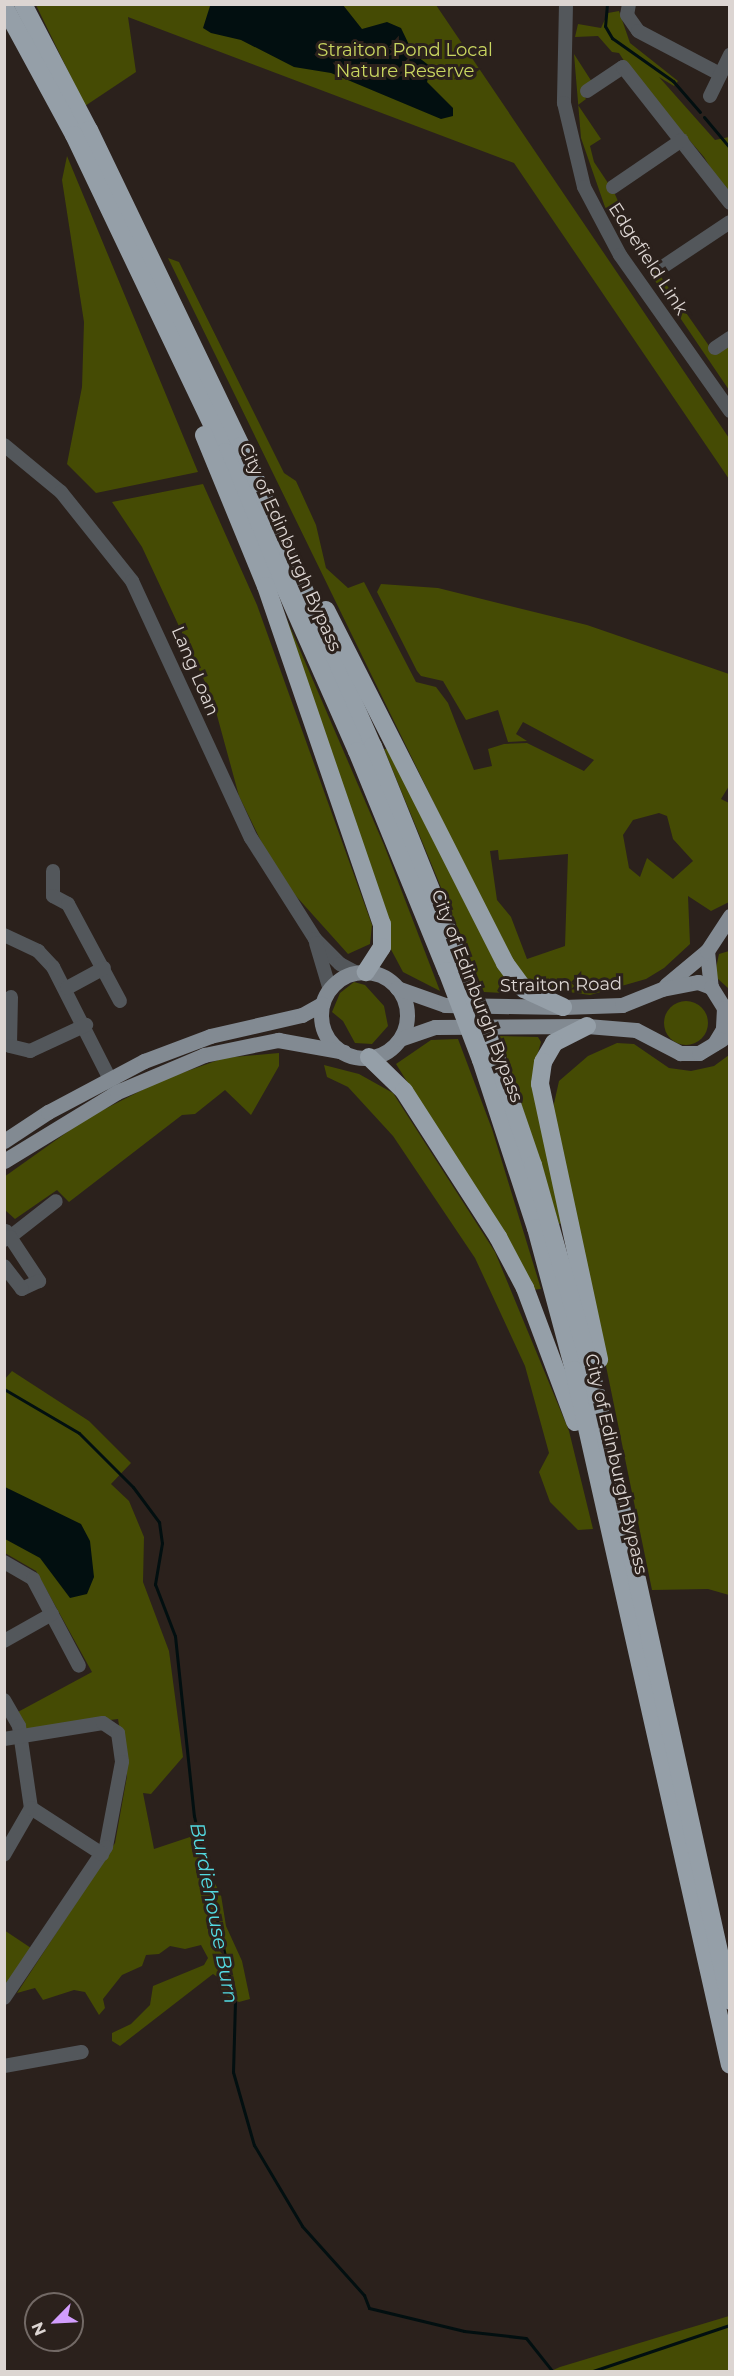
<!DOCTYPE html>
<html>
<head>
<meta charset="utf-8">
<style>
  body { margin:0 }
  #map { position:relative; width:734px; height:2376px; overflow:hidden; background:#2b211c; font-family:Montserrat,sans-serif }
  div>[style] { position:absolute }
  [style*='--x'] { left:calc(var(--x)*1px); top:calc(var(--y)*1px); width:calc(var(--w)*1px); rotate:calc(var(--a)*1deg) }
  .green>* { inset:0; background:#454b04 }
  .round { border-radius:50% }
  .water>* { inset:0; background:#020f10 }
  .stream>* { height:3px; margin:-1.5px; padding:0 1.5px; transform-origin:1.5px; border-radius:1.5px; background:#020f10 }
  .minor>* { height:14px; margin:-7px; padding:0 7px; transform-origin:7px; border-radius:7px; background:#53575b }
  .major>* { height:15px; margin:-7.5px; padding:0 7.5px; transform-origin:7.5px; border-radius:7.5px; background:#828a92 }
  .major>.ring { margin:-7.5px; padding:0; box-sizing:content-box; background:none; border:15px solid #828a92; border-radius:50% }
  .highway>* { height:18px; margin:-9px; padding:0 9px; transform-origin:9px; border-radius:9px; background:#959fa8 }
  .highway-bridge>* { height:18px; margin:-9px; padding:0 9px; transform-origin:9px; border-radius:9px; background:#959fa8 }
  span { translate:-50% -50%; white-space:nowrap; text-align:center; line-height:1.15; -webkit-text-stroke:6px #2b211c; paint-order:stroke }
  .park-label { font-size:18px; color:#c9d660 }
  .street-label { font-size:18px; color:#dcd5d2 }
  .water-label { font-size:20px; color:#53d9e0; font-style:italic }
  .frame { position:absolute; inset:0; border:6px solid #dcd5d2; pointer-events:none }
  .north { position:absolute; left:24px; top:2292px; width:60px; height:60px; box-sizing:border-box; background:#2b211c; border:2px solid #726965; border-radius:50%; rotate:246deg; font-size:16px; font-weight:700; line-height:24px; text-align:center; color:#dcd5d2 }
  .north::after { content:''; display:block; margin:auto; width:21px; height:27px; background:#d29dfd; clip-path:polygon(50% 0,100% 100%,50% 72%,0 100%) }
</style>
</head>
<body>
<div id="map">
  <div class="green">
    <i style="clip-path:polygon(36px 5px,436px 5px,729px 438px,729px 479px,514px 163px,128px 17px,136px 72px,85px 106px)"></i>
    <i style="clip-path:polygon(619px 11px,630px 43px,678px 81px,674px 86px,659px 77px,715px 140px,729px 137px,729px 198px,704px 157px,635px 78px,619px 53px,612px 52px,598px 36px,575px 37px,578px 24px,601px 28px,608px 13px)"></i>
    <i style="clip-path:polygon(574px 54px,592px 82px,581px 90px,586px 99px,578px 105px,601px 139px,590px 146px,594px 162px,614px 192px,634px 238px,714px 353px,729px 347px,729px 390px,605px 207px,581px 138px)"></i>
    <i style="clip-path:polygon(67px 156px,198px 472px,96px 493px,67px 464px,82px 387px,84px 322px,62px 180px)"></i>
    <i style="clip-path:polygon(evenodd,168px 258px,179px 262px,284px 473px,296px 481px,316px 525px,326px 568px,348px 588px,364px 582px,416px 682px,436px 687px,448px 703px,474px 770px,492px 766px,488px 749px,504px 744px,527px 743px,584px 771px,594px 760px,523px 722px,516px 734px,527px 741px,508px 742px,498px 710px,466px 720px,443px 681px,421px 676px,417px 671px,377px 592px,381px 584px,438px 588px,587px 625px,729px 674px,729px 786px,721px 799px,729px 803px,729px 902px,711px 911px,688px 896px,690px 944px,664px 968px,646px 979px,590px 995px,554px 990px,532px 980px,527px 982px,510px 959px,168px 258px,659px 813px,667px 816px,673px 839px,693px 861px,673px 879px,647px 858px,640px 877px,629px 868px,623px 835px,633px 820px,659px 813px,168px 258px,498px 850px,499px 860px,568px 854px,565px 946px,527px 959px,511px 917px,497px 900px,490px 851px,498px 850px)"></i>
    <i style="clip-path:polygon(203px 484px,257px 605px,372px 925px,370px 944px,348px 954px,278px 876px,239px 796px,212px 697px,142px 547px,112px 502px)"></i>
    <i style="clip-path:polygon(287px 620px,384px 845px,440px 991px,403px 972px,387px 942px,283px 622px)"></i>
    <i style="clip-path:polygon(384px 749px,389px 749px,453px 871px,508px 984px,503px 993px,484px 992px)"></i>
    <i style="clip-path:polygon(729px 951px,729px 989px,717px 978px,716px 968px,719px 954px)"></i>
    <i style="clip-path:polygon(354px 982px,365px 985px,384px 1006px,388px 1026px,372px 1044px,355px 1043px,343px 1021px,332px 1012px,340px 993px)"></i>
    <i class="round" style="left:664px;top:1001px;width:44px;height:44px"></i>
    <i style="clip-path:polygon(500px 1036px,538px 1037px,541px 1042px,534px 1067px,566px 1222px,559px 1224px)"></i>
    <i style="clip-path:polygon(458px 1039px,492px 1129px,541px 1289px,530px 1290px,508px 1243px,396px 1064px,431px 1040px)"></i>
    <i style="clip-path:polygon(617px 1043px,634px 1044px,669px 1068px,691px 1071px,714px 1066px,729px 1055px,729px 1595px,708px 1589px,652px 1590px,553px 1108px,559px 1081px,588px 1056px)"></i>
    <i style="clip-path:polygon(279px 1053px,279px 1066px,251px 1115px,225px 1090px,195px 1114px,182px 1115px,69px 1202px,57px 1190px,15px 1219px,5px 1210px,4px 1177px,87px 1118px,162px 1080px,224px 1058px)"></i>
    <i style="clip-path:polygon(324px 1065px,359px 1074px,393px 1093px,495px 1252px,569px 1431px,593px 1529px,578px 1530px,550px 1502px,539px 1472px,549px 1453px,525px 1366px,475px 1258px,393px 1136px,348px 1087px,327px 1077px)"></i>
    <i style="clip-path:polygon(12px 1371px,89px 1421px,131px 1463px,111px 1484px,129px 1501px,144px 1537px,143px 1582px,169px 1651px,183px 1757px,151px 1794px,143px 1793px,154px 1849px,190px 1837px,221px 1895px,226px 1926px,242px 1961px,250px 1999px,239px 2002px,222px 1994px,219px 1978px,213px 1974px,120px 2046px,112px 2041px,112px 2033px,131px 2024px,150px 2005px,153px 1986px,204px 1965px,208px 1958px,201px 1945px,185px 1949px,170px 1946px,159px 1954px,146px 1955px,142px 1966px,122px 1975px,103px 1999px,105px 2008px,99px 2015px,85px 1992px,74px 1990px,43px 2000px,35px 1988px,17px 1993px,115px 1843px,127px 1776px,118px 1719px,23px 1731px,16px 1713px,92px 1672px,36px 1571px,5px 1553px,4px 1380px)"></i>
    <i style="clip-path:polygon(4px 1930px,31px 1948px,7px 1986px,4px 1983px)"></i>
    <i style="clip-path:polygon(729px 2316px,729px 2371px,551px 2371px,560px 2367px)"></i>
  </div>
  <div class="water">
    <i style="clip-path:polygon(206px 5px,343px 5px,362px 29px,387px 22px,401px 28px,413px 53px,431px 67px,427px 82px,453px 108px,453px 116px,441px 119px,331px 73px,294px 67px,241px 40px,211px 33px,203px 28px,210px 6px)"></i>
    <i style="clip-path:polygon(5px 1487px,81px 1524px,90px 1541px,94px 1577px,87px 1594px,70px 1598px,40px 1558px,5px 1539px)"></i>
  </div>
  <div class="stream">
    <i style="--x:607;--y:4;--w:22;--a:95"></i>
    <i style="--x:605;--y:26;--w:14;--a:60"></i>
    <i style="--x:612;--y:38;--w:75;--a:35.2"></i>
    <i style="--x:673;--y:81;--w:41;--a:48.9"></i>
    <i style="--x:704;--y:117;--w:40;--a:50"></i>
    <i style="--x:4;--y:1389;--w:87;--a:30.4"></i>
    <i style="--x:79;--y:1433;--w:76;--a:45"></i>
    <i style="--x:133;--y:1487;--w:44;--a:53.4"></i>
    <i style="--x:159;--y:1522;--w:21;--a:82"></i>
    <i style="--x:162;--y:1543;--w:42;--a:99.7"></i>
    <i style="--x:155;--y:1584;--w:56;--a:69"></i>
    <i style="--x:175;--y:1636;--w:181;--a:84"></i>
    <i style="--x:194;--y:1816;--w:189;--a:77.5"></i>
    <i style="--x:235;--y:2001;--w:71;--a:91.6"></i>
    <i style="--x:233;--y:2072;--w:76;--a:74"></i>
    <i style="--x:254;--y:2145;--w:94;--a:59.3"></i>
    <i style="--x:302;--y:2226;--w:93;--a:48.1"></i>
    <i style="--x:364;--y:2295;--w:14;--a:69"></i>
    <i style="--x:369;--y:2308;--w:98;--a:13.6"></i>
    <i style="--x:464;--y:2331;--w:62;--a:6.4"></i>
    <i style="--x:526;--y:2338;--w:43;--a:51.5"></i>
    <i style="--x:590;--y:2372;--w:148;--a:-18.6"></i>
  </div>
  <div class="minor">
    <i style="--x:566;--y:4;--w:99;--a:91.2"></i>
    <i style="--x:564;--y:103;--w:86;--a:76.6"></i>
    <i style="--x:584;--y:187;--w:77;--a:62.1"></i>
    <i style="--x:620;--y:255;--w:191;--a:54.8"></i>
    <i style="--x:629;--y:4;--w:11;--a:100"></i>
    <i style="--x:627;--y:15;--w:19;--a:55"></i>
    <i style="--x:638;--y:31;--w:93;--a:27.7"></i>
    <i style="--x:587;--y:91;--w:43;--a:-33.7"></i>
    <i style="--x:623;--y:67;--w:173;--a:51.8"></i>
    <i style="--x:710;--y:96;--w:46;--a:-64"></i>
    <i style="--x:613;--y:187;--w:83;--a:-34.3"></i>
    <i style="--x:664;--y:266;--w:79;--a:-33.7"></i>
    <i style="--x:715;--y:348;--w:18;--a:-34"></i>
    <i style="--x:4;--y:445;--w:74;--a:39.5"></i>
    <i style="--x:61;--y:492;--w:114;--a:51.4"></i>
    <i style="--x:132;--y:581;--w:283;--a:65.2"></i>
    <i style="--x:251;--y:838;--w:120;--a:57.6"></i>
    <i style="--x:315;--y:939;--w:35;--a:45"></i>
    <i style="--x:340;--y:964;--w:19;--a:28"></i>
    <i style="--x:53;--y:871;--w:25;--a:90"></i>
    <i style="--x:53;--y:896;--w:17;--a:28"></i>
    <i style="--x:68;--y:904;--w:110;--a:61.8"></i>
    <i style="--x:4;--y:935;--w:38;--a:25"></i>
    <i style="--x:38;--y:951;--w:22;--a:47"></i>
    <i style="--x:53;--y:967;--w:135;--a:63.1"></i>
    <i style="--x:316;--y:943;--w:46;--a:73.5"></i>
    <i style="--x:67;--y:988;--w:42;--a:-28.4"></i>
    <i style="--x:11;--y:997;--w:49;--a:91.2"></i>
    <i style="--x:10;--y:1046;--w:21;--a:14"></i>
    <i style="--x:30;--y:1051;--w:62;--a:-24.9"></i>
    <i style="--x:6;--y:1231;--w:7;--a:56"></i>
    <i style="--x:10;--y:1237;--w:58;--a:-38"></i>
    <i style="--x:4;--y:1240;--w:7;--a:-27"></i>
    <i style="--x:10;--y:1237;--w:53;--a:56.6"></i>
    <i style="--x:39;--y:1281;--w:19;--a:155"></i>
    <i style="--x:22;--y:1289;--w:29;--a:-128"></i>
    <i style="--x:4;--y:1562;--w:34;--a:30"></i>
    <i style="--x:33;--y:1579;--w:98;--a:62.1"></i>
    <i style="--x:4;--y:1641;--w:55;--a:-29.4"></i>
    <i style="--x:4;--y:1700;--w:30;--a:60"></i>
    <i style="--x:19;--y:1726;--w:83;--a:81.7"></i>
    <i style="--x:31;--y:1808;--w:54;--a:119.9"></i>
    <i style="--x:4;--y:1739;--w:100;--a:-9.2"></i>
    <i style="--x:103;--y:1723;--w:18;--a:34"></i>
    <i style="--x:118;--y:1733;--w:29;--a:82"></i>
    <i style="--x:122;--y:1762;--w:86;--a:100.7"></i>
    <i style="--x:106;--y:1847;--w:182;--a:124"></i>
    <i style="--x:31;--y:1808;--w:85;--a:32.9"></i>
    <i style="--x:4;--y:2066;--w:79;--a:-10.2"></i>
  </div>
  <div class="major">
    <i style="--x:707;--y:951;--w:36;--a:84"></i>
    <i class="ring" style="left:321px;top:972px;width:71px;height:71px"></i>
    <i style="--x:666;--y:985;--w:53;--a:-39.7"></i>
    <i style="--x:707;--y:951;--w:42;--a:-56.7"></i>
    <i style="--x:397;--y:988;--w:51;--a:19.5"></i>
    <i style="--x:445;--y:1005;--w:118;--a:1"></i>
    <i style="--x:563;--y:1007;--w:59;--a:-1.9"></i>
    <i style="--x:622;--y:1005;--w:43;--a:-21.8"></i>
    <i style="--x:662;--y:989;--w:37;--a:-11"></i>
    <i style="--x:698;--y:982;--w:14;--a:21"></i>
    <i style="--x:711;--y:987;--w:25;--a:58"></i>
    <i style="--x:724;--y:1008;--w:21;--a:93"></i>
    <i style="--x:723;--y:1029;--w:17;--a:121"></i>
    <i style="--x:400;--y:1039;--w:37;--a:-19"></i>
    <i style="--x:435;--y:1027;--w:152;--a:-0.4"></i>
    <i style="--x:587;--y:1026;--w:49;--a:4.7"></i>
    <i style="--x:636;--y:1030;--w:50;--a:27.6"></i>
    <i style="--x:680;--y:1053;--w:19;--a:0"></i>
    <i style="--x:699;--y:1053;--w:26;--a:-31"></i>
    <i style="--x:4;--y:1141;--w:53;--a:-33.4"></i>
    <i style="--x:48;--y:1112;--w:109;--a:-28"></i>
    <i style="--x:144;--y:1061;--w:71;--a:-20.7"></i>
    <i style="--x:210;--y:1036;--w:94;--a:-12.9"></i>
    <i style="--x:302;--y:1015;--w:23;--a:-29"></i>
    <i style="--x:4;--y:1161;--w:132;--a:-31.4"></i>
    <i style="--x:117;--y:1092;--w:95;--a:-23"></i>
    <i style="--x:204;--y:1055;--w:76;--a:-11.5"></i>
    <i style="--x:278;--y:1040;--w:67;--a:10.3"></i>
  </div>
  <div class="highway">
    <i style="--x:23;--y:4;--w:142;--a:62.4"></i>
    <i style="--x:89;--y:130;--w:351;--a:64.3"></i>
    <i style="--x:241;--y:446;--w:328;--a:66.3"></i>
    <i style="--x:373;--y:746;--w:243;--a:68"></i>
    <i style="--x:4;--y:6;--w:147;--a:61.5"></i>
    <i style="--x:74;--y:135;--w:351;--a:64.5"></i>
    <i style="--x:225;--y:452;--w:327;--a:66.2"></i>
    <i style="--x:357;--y:751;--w:238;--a:67.8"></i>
    <i style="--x:204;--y:435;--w:163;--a:67.7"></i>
    <i style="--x:266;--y:586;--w:357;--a:71.1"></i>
    <i style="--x:382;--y:924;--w:23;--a:90"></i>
    <i style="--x:382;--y:947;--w:30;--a:123"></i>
    <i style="--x:326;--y:610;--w:396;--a:63.1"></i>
    <i style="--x:505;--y:963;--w:32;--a:54"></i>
    <i style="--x:524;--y:989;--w:43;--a:24.8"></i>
    <i style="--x:587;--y:1026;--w:37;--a:153"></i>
    <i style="--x:554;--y:1043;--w:22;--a:120"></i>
    <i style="--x:543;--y:1062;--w:22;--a:98"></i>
    <i style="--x:540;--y:1084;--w:282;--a:77.9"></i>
    <i style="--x:369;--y:1057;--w:49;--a:44.2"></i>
    <i style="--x:404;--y:1091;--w:174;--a:57.2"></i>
    <i style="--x:498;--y:1237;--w:58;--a:62.1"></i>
    <i style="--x:525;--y:1288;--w:143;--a:69.5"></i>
    <i style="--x:481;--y:1060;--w:177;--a:71.9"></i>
    <i style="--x:536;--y:1228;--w:147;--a:75"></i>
    <i style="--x:574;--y:1370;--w:712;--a:77.35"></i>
    <i style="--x:498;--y:1063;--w:108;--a:71.1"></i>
    <i style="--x:533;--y:1165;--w:209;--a:74.2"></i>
    <i style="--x:590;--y:1366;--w:650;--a:77.57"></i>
  </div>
  <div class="highway-bridge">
    <i style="--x:447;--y:971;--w:95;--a:69.1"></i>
    <i style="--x:464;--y:971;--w:98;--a:69.7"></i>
  </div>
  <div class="park-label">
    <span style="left:405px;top:61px">Straiton Pond Local<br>Nature Reserve</span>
  </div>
  <div class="street-label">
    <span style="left:648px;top:259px;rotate:57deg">Edgefield Link</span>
    <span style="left:290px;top:547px;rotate:66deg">City of Edinburgh Bypass</span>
    <span style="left:195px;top:671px;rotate:67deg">Lang Loan</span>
    <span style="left:561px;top:985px;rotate:-1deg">Straiton Road</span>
    <span style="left:477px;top:996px;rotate:69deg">City of Edinburgh Bypass</span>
    <span style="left:616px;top:1464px;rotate:77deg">City of Edinburgh Bypass</span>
  </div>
  <div class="water-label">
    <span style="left:214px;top:1913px;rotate:79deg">Burdiehouse Burn</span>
  </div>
  <div class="frame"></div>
  <div class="north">N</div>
</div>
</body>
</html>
